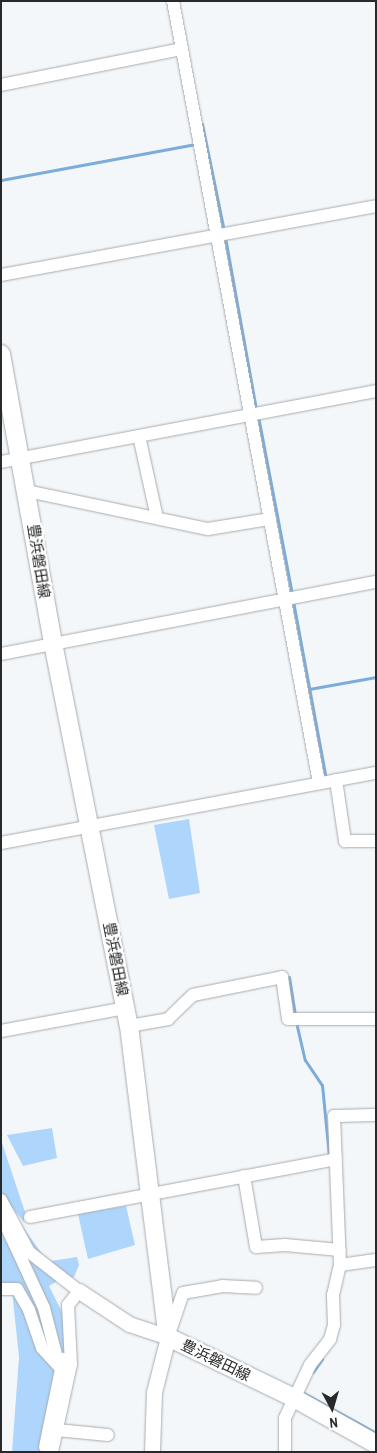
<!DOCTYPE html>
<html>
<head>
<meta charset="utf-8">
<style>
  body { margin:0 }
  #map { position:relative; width:377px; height:1453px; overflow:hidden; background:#f3f7fa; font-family:"Archivo Narrow","Noto Sans JP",sans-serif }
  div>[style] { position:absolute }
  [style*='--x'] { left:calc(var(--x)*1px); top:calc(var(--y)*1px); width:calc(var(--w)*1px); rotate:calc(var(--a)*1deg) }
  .green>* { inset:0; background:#aed5fc }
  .stream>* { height:3px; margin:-1.5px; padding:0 1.5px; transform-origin:1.5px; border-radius:1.5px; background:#7bacda }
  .roads { filter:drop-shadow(0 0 1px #a8abae) drop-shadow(0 0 1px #a8abae) }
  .minor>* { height:12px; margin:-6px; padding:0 6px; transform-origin:6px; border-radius:6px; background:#fff }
  .tertiary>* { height:15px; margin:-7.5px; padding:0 7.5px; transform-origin:7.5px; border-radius:7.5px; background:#fff }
  .secondary>* { height:18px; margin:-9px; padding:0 9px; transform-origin:9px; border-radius:9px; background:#fff }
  span { translate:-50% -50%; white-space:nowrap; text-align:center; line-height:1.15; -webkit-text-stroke:4.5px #fff; paint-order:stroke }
  .street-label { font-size:15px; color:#28292a }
  .frame { position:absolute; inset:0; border:2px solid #28292a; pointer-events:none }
  .north { position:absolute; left:307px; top:1383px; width:50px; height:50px; -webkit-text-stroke:4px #fff; paint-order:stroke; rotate:174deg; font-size:14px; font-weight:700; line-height:20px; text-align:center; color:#28292a }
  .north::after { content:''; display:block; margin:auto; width:18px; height:22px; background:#28292a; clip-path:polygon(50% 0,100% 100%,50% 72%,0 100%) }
</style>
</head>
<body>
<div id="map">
  <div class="green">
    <i style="clip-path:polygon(189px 819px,200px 893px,169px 899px,154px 825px)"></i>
    <i style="clip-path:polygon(52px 1128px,57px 1158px,23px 1166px,7px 1135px)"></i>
    <i style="clip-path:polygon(1px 1140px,25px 1212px,24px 1222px,1px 1195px)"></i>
    <i style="clip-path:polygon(3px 1200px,43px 1255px,51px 1261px,77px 1257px,79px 1265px,74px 1277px,61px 1279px,49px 1286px,68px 1324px,52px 1452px,12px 1452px,19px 1357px,12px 1291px,1px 1289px)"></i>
    <i style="clip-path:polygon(126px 1206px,135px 1245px,88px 1259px,78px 1214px)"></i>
  </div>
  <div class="stream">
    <i style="--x:202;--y:124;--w:109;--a:78.4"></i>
    <i style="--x:1;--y:180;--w:198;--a:-10.5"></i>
    <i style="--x:225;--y:237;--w:176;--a:79.8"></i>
    <i style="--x:258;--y:416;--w:181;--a:79.2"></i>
    <i style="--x:293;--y:601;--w:181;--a:79.5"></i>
    <i style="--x:309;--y:689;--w:68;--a:-10.2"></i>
    <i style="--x:289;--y:977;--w:38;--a:81"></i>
    <i style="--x:296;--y:1022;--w:39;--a:77"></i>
    <i style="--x:305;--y:1060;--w:30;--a:56"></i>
    <i style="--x:322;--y:1085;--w:71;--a:84.4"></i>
    <i style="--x:313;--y:1372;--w:16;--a:-55"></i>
    <i style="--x:302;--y:1392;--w:85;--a:29"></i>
  </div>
  <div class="roads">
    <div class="minor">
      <i style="--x:173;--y:1;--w:796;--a:79.42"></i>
      <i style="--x:1;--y:85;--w:184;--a:-11.3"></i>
      <i style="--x:1;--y:275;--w:381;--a:-10.4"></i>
      <i style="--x:139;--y:436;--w:84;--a:77.6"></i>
      <i style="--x:1;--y:462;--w:382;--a:-10.7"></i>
      <i style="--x:27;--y:491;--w:185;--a:11.9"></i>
      <i style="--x:208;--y:529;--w:63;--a:-9.2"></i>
      <i style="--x:1;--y:654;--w:382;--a:-10.9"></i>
      <i style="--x:336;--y:780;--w:62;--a:81.6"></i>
      <i style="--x:345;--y:841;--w:31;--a:0"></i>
      <i style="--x:1;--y:843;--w:381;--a:-10.6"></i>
      <i style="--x:129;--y:1026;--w:40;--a:-10"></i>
      <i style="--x:168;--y:1019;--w:35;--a:-44"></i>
      <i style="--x:193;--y:995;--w:91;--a:-11.4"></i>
      <i style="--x:282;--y:977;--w:42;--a:81.9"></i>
      <i style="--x:288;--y:1019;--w:88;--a:0"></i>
      <i style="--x:1;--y:1031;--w:126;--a:-10.5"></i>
      <i style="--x:244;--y:1176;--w:72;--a:80.4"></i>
      <i style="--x:256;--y:1247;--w:29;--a:-4"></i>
      <i style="--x:285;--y:1245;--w:55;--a:5.2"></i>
      <i style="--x:1;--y:1200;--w:59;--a:61.7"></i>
      <i style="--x:29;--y:1252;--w:63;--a:38"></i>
      <i style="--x:79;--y:1291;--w:18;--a:128"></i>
      <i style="--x:68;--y:1305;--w:59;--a:87.1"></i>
      <i style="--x:71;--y:1364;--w:90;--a:102.2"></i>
      <i style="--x:1;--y:1215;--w:102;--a:65.2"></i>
      <i style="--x:44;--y:1308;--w:60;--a:75.5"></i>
      <i style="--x:30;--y:1217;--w:311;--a:-10.7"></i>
      <i style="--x:340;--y:1265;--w:36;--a:-8"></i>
      <i style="--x:1;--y:1289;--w:16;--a:0"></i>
      <i style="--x:17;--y:1289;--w:24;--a:60"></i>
      <i style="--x:29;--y:1310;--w:40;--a:71.1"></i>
      <i style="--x:42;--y:1348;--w:25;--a:47"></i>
      <i style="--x:168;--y:1337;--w:46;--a:-71.2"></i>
      <i style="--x:183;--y:1293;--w:40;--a:-10"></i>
      <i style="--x:222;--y:1286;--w:34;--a:3"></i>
      <i style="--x:57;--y:1430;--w:51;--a:5.6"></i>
      <i style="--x:45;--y:1447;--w:90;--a:-78.4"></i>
      <i style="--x:285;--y:1452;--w:34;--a:-90"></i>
      <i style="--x:285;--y:1418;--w:59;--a:-64.7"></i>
      <i style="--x:310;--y:1365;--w:33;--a:-52"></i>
      <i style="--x:330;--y:1339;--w:15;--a:-74"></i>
      <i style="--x:334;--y:1325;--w:30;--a:-92"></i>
      <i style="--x:333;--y:1295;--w:31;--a:-77"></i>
      <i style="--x:340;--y:1265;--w:149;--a:-92.3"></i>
      <i style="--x:334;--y:1116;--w:42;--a:-1.4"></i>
    </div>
    <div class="tertiary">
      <i style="--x:79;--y:1291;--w:60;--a:33.4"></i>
      <i style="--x:129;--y:1324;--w:41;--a:18.4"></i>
      <i style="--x:168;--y:1337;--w:57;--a:104.3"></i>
      <i style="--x:154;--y:1392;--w:60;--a:91.9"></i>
    </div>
    <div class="secondary">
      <i style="--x:1;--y:354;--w:294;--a:79.8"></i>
      <i style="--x:53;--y:643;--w:390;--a:78.8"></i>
      <i style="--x:129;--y:1026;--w:313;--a:82.9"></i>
      <i style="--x:168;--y:1337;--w:140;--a:25.8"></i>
      <i style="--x:294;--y:1398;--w:94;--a:29.3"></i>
    </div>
  </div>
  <div class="street-label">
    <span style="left:39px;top:561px;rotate:81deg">豊浜磐田線</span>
    <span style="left:116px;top:959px;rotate:79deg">豊浜磐田線</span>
    <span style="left:216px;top:1360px;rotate:26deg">豊浜磐田線</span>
  </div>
  <div class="frame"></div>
  <div class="north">N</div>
</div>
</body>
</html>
